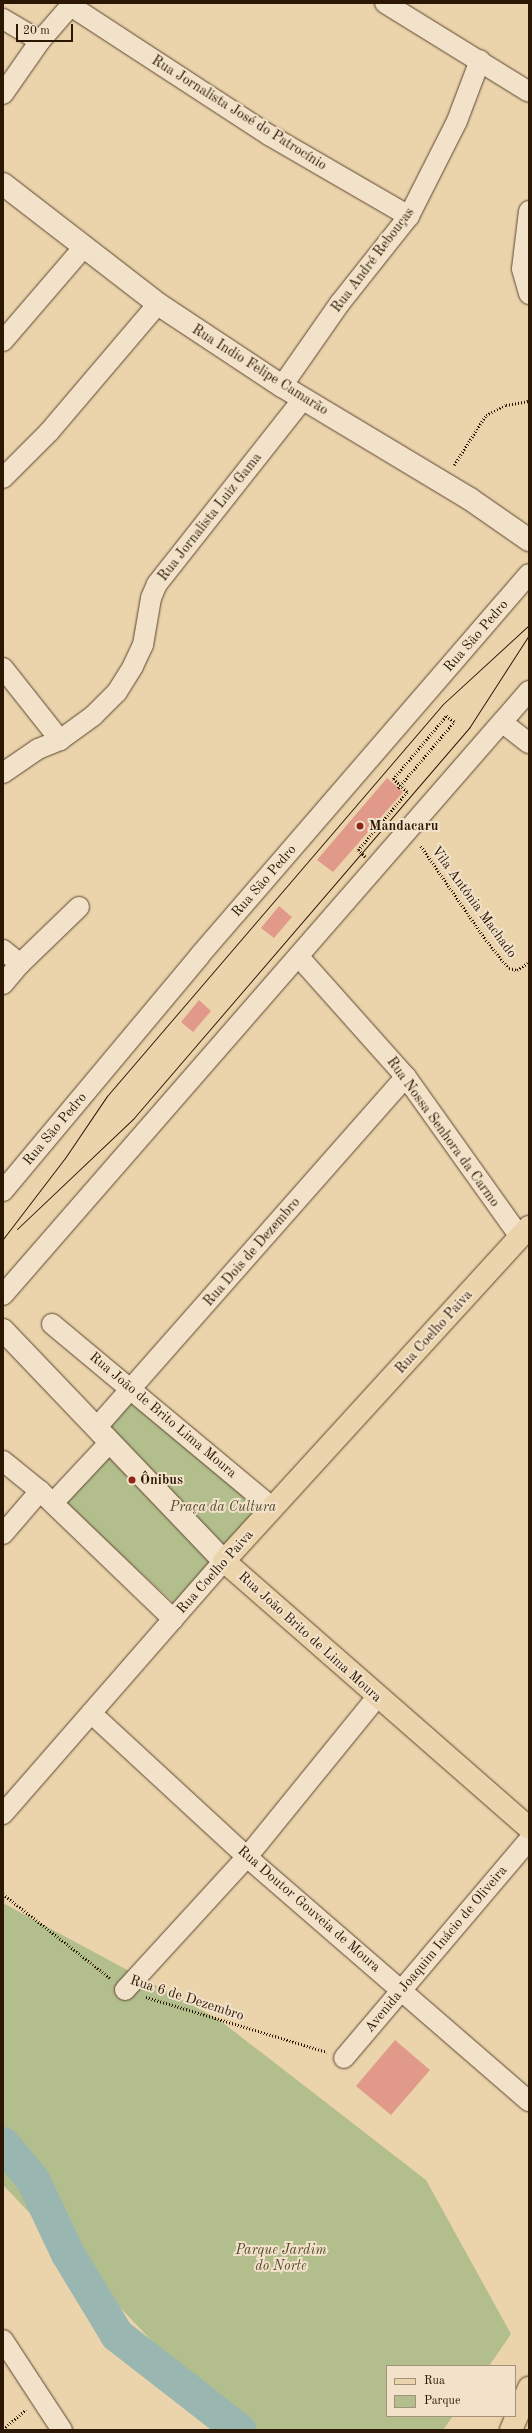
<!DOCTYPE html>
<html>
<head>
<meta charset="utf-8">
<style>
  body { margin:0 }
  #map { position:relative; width:532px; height:2433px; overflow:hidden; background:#ebd3ac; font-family:"Old Standard TT",serif }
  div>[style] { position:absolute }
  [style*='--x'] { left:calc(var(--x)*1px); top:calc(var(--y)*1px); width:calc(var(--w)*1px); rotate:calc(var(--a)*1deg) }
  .green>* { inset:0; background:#b3be8d }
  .river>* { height:34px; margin:-17px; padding:0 17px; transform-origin:17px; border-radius:17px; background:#99b7b0 }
  .building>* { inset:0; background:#e19a8a }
  .path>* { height:2.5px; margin-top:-1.25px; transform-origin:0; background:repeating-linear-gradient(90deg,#2c1705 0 1px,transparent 0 3px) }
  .roads { filter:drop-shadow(0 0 1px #5c462f) drop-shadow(0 0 1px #5c462f) }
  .street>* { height:20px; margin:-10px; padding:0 10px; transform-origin:10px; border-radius:10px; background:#f2e2c9 }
  .secondary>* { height:22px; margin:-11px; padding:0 11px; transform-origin:11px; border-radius:11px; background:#f2e2c9 }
  .primary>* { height:22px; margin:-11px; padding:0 11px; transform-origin:11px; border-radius:11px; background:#ebd3ac }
  .tram>* { height:1px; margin:-0.5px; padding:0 0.5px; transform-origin:0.5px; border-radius:0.5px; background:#2c1705 }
  .path-bridge>* { height:2.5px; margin-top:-1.25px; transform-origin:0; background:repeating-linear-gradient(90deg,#2c1705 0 1px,transparent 0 3px) }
  .dots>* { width:11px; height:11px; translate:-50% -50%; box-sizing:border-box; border:2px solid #f2e2c9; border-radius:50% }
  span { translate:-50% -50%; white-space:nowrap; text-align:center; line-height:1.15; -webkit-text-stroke:4px #f2e2c9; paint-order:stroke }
  .street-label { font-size:14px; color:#2c1705 }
  .poi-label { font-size:14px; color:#2c1705; font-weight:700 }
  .left { translate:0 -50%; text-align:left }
  .park-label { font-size:14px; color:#54492e; font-style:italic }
  .frame { position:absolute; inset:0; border:4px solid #2c1705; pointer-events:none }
  .legend { position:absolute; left:386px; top:2365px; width:130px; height:52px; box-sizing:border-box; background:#f2e2c9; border:1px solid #a3917b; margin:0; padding:5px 7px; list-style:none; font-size:12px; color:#2c1705 }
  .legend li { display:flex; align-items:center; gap:8px; height:20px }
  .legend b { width:20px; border:1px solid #a3917b }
  .scale { position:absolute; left:16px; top:24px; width:57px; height:18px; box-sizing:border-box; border:2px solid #2c1705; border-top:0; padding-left:5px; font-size:12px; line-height:14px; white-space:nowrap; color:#2c1705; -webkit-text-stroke:3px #f2e2c9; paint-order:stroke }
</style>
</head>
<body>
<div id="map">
  <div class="green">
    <i style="clip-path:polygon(136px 1398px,264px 1509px,225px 1546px,106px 1429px)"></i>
    <i style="clip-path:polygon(100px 1447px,212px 1561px,176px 1605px,55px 1494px)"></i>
    <i style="clip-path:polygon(3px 1903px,218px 2019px,426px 2180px,511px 2334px,489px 2366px,387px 2366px,387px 2416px,453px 2416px,443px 2430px,237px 2430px,3px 2185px)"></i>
  </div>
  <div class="river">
    <i style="--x:3;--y:2144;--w:47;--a:50.2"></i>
    <i style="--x:33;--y:2180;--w:82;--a:64.7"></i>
    <i style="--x:68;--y:2254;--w:95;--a:58.8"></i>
    <i style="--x:117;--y:2335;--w:155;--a:37.9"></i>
  </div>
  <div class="building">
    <i style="clip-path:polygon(387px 778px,403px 792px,333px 872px,317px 860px)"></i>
    <i style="clip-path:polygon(279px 906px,292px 917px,274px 938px,261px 928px)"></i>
    <i style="clip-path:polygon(199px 1000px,211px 1011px,193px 1032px,181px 1022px)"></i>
    <i style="clip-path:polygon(395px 2040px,430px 2070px,391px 2115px,356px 2086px)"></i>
  </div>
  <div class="path">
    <i style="--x:454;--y:465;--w:59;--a:-57.4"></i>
    <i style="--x:486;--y:415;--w:22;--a:-27"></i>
    <i style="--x:506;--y:405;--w:23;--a:-10"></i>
    <i style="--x:398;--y:788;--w:87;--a:-49.7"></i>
    <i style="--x:454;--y:722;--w:10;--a:-143"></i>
    <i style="--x:421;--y:846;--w:114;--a:55.3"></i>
    <i style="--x:486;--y:940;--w:36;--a:51"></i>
    <i style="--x:509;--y:968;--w:8;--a:14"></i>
    <i style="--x:517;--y:970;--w:14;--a:-34"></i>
    <i style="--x:3;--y:1894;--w:136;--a:38.1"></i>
    <i style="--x:146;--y:1997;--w:189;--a:16.9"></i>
    <i style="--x:3;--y:2429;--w:30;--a:-40"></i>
  </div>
  <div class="roads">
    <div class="street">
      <i style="--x:385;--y:3;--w:169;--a:31.7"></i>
      <i style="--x:71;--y:6;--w:236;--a:33.1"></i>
      <i style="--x:269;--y:135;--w:162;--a:30.1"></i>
      <i style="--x:3;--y:19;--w:43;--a:30.7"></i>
      <i style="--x:3;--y:94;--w:65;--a:-55.1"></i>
      <i style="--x:40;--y:41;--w:50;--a:-49"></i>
      <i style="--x:529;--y:211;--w:58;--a:96.9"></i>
      <i style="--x:522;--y:269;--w:26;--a:74"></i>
      <i style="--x:3;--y:341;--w:123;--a:-49.3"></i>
      <i style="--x:282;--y:386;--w:101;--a:-55.1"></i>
      <i style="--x:340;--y:303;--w:111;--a:-51.6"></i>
      <i style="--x:409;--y:216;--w:106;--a:-63.2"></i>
      <i style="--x:457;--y:121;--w:65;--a:-69.3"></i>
      <i style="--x:3;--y:478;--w:65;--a:-45"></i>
      <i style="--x:49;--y:432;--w:168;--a:-49.6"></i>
      <i style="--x:3;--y:668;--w:92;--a:51.6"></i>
      <i style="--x:503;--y:723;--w:33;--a:38"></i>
      <i style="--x:3;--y:773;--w:42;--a:-34.4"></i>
      <i style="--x:38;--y:749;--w:24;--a:-22"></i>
      <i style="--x:60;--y:740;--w:41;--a:-36"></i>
      <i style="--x:93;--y:716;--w:34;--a:-45"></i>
      <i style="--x:117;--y:692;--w:31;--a:-58"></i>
      <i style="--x:133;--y:666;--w:23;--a:-65"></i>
      <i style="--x:143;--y:645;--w:48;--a:-80.3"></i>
      <i style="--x:151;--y:598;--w:15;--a:-67"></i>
      <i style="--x:157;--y:584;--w:236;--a:-51.7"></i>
      <i style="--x:3;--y:950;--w:22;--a:39"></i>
      <i style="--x:299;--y:957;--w:161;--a:48.3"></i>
      <i style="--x:406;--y:1077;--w:196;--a:54.5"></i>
      <i style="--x:3;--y:984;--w:26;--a:-50"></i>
      <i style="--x:20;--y:964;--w:82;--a:-44"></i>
      <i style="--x:3;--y:1191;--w:307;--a:-50.1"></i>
      <i style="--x:200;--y:955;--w:503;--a:-49.19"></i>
      <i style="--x:3;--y:1295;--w:801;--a:-48.95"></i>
      <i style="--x:52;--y:1324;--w:288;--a:39.8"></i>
      <i style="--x:97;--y:1427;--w:467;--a:-48.6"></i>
      <i style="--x:3;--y:1461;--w:48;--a:39"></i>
      <i style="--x:40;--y:1491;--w:185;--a:43.9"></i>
      <i style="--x:53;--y:1503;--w:83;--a:-46.9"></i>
      <i style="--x:3;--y:1534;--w:57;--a:-49.3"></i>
      <i style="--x:91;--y:1713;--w:212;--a:42.7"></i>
      <i style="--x:247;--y:1857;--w:373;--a:40.9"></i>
      <i style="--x:3;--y:1814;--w:336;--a:-48.9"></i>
      <i style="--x:125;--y:1990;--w:180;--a:-47.5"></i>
      <i style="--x:247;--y:1857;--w:206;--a:-50.9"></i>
      <i style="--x:344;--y:2058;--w:286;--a:-49.7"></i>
      <i style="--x:3;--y:2340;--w:108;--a:56.8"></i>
    </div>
    <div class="secondary">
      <i style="--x:3;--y:184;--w:196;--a:37.7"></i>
      <i style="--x:158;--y:304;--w:149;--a:33.5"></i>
      <i style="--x:282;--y:386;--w:219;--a:31"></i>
      <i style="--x:470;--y:499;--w:72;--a:34.8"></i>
      <i style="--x:3;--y:1330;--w:320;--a:46.3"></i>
    </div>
    <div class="primary">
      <i style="--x:529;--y:1227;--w:452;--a:132.4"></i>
      <i style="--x:224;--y:1561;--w:405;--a:41.2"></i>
      <i style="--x:511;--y:2430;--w:46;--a:-66.8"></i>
    </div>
  </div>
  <div class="tram">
    <i style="--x:17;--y:1229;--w:160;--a:-43.5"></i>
    <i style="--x:133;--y:1119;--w:516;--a:-49.33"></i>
    <i style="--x:469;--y:728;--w:111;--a:-57.2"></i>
    <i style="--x:3;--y:1239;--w:102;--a:-52.6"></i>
    <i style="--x:65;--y:1158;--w:75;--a:-55.9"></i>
    <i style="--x:107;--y:1096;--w:516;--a:-49.4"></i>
    <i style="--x:443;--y:704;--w:117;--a:-42.6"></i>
  </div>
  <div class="path-bridge">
    <i style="--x:365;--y:857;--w:10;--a:-135"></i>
    <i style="--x:358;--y:850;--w:76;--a:-49.8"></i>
    <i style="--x:407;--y:792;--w:19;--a:-137"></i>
    <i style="--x:393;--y:779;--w:82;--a:-49.9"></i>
  </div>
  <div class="dots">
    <i style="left:360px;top:826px;background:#8f2418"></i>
    <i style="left:132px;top:1480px;background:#8f2418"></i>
  </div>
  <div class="street-label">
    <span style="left:239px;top:113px;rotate:32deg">Rua Jornalista José do Patrocínio</span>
    <span style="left:373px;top:260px;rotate:-53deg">Rua André Rebouças</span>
    <span style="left:260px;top:370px;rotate:32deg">Rua Indio Felipe Camarão</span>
    <span style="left:210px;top:517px;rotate:-52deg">Rua Jornalista Luiz Gama</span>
    <span style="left:476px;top:636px;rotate:-49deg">Rua São Pedro</span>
    <span style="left:264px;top:881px;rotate:-49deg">Rua São Pedro</span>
    <span style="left:474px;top:902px;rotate:54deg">Vila Antônia Machado</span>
    <span style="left:55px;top:1129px;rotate:-50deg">Rua São Pedro</span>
    <span style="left:443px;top:1132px;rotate:54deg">Rua Nossa Senhora da Carmo</span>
    <span style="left:252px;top:1252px;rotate:-49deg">Rua Dois de Dezembro</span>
    <span style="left:434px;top:1332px;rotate:-48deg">Rua Coelho Paiva</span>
    <span style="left:163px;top:1415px;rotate:40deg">Rua João de Brito Lima Moura</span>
    <span style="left:215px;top:1572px;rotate:-48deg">Rua Coelho Paiva</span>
    <span style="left:310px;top:1637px;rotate:42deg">Rua João Brito de Lima Moura</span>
    <span style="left:309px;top:1909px;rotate:41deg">Rua Doutor Gouveia de Moura</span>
    <span style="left:436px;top:1949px;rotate:-50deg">Avenida Joaquim Inácio de Oliveira</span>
    <span style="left:187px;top:1998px;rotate:18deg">Rua 6 de Dezembro</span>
  </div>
  <div class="poi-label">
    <span class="left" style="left:369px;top:826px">Mandacaru</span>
    <span class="left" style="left:140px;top:1480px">Ônibus</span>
  </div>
  <div class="park-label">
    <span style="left:223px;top:1507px">Praça da Cultura</span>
    <span style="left:281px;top:2258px">Parque Jardim<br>do Norte</span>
  </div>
  <div class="frame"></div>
  <ul class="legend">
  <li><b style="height:5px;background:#ebd3ac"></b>Rua</li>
  <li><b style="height:11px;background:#b3be8d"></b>Parque</li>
  </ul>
  <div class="scale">20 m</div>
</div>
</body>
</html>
